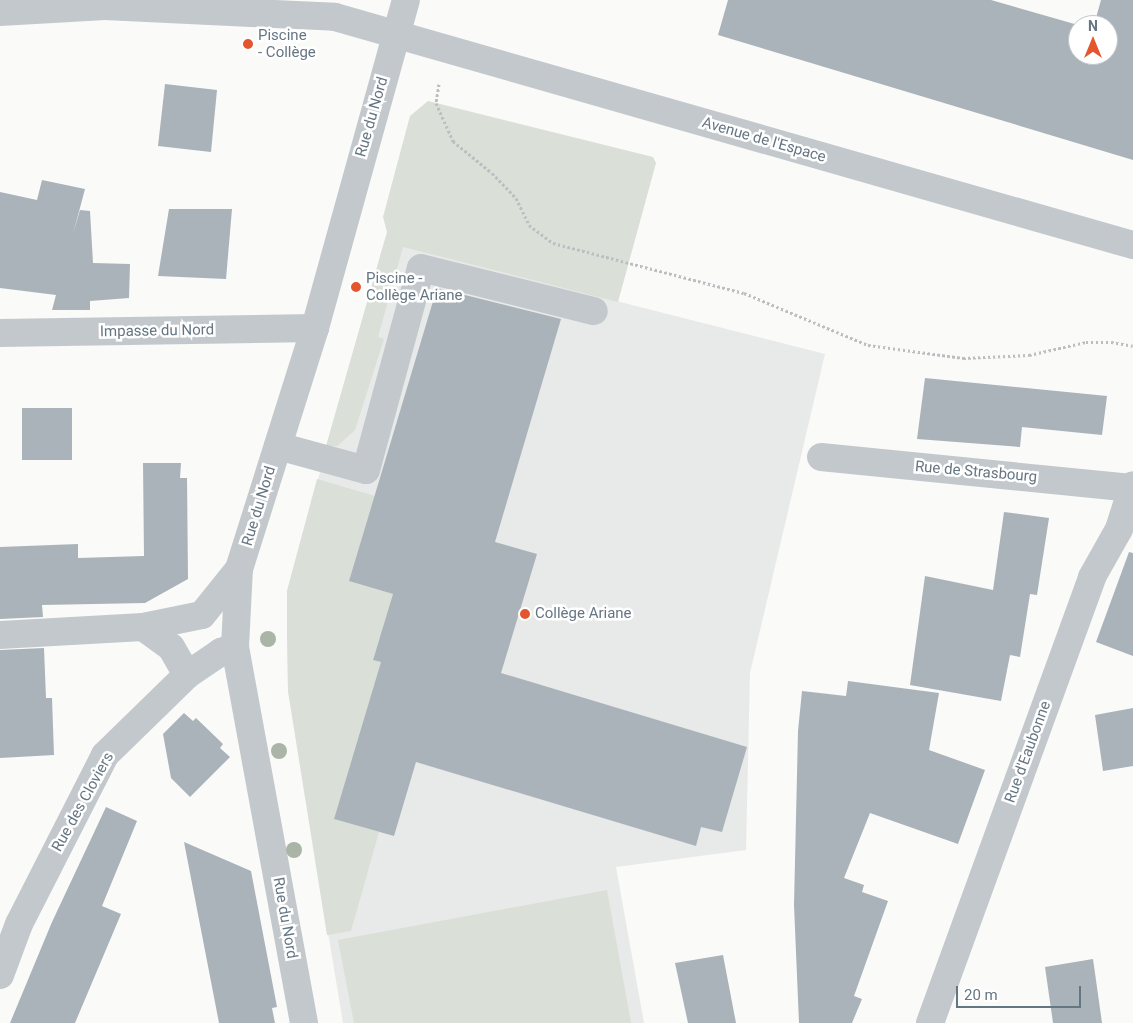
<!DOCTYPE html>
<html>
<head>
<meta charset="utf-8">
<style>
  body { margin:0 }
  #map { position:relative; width:1133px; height:1023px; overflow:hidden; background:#fafaf8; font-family:Roboto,sans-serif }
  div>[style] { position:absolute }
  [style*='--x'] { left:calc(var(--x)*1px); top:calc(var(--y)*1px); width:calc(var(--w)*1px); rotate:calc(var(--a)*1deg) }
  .built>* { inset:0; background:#e8e9e9 }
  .green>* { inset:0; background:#dadfd7 }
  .building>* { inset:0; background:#aab3b9 }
  .path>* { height:3px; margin-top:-1.5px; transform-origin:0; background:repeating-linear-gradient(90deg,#bbbfc2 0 2.5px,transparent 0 5px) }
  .minor>* { height:28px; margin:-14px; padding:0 14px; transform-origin:14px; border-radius:14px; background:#c3c8cc }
  .trees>* { width:16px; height:16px; margin:-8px; border-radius:50%; background:#aab4a7 }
  .dots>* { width:14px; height:14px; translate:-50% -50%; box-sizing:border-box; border:2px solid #fff; border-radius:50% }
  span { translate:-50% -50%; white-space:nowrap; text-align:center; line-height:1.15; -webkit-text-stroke:5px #fff; paint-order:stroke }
  .poi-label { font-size:15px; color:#657683 }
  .left { translate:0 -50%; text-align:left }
  .street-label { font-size:15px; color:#657683 }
  .north { position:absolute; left:1068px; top:15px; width:50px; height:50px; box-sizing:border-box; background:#fff; border:1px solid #c1c8cd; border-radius:50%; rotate:0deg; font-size:14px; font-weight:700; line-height:20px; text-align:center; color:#657683 }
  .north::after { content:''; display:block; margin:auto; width:18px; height:22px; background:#e4572e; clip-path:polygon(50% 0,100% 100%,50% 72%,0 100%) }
  .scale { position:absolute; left:956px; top:986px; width:125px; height:22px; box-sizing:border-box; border:2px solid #657683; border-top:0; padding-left:6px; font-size:15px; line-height:18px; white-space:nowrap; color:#657683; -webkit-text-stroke:4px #fff; paint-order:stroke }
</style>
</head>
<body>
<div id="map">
  <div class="built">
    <i style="clip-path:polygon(384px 242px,825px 354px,750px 673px,746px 850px,616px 867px,644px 1023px,343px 1023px,288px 691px,287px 591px)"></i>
  </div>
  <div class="green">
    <i style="clip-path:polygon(428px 101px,653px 157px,656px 163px,618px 302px,403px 247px,378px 337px,384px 339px,355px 430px,337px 446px,326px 446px,387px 232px,383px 217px,410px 116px)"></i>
    <i style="clip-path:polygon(317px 479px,375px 496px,349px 581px,393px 594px,383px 627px,408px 646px,380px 637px,373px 659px,381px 662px,334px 819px,379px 832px,351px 931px,327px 935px,288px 691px,287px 636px,287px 591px)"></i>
    <i style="clip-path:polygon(607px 890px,631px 1023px,354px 1023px,338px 940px)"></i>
  </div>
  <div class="building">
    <i style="clip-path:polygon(728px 0,991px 0,1078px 25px,1078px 55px,1108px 55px,1108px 25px,1094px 25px,1101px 0,1133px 0,1133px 160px,718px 35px)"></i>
    <i style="clip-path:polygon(165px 84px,217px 90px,211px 152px,158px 146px)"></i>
    <i style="clip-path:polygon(42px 180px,85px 189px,73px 234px,80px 210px,90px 211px,93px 263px,130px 264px,129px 298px,90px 301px,90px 310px,52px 310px,56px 295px,0 288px,0 192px,37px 200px)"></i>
    <i style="clip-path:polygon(169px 209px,232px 209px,226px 279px,158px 276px)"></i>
    <i style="clip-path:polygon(437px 288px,561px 319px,495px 542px,537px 554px,501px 673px,747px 747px,722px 832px,701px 827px,696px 846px,416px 762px,394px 836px,334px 819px,381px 662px,373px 660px,393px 594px,349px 581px)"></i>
    <i style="clip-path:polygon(925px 378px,1107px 396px,1102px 435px,1022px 427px,1020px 447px,917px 439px)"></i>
    <i style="clip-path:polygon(22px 408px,72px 408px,72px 460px,22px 460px)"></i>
    <i style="clip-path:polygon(143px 463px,181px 463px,180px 478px,187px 478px,188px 579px,145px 603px,42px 605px,43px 617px,0 619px,0 547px,78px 544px,78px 558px,144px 556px)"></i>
    <i style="clip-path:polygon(1004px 512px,1049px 518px,1037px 595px,1030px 594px,1020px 657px,1010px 655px,1001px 701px,910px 685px,925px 576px,993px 590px)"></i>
    <i style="clip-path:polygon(1129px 552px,1133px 553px,1133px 656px,1096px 642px)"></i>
    <i style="clip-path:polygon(44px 648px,46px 698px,52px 698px,54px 755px,0 758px,0 650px)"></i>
    <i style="clip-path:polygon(848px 681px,939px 693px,929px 750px,985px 770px,958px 844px,870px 813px,844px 878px,864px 885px,862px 892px,888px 901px,854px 996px,862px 999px,852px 1023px,799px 1023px,794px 905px,798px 731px,802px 691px,846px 696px)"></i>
    <i style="clip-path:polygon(1133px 708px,1133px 766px,1103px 771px,1095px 715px)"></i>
    <i style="clip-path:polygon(184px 713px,193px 721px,196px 718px,223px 744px,220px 748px,230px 757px,190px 797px,171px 778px,163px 734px)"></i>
    <i style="clip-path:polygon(106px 807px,137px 821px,102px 906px,121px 914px,75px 1023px,10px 1023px,52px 922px)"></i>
    <i style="clip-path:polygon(184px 842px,251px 871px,277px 1007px,272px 1008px,275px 1023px,219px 1023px)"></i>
    <i style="clip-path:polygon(723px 955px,736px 1023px,688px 1023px,675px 963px)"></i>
    <i style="clip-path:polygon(1093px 959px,1102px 1023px,1053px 1023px,1045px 967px)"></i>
  </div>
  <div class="path">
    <i style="--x:439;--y:84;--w:19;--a:99"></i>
    <i style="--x:436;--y:103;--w:42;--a:65.9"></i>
    <i style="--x:453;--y:141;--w:50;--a:39.4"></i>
    <i style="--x:492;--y:173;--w:35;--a:46"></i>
    <i style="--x:516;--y:198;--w:30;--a:64"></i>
    <i style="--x:529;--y:225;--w:30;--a:37"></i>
    <i style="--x:553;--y:243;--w:197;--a:14.7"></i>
    <i style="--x:744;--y:293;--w:134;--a:22.8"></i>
    <i style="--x:868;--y:345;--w:96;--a:7.8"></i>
    <i style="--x:963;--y:358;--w:66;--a:-2.6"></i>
    <i style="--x:1029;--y:355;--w:58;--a:-12.8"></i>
    <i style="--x:1086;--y:342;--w:25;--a:0"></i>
    <i style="--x:1111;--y:342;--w:22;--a:10"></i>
  </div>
  <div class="minor">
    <i style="--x:0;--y:12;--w:105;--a:-3.3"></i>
    <i style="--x:105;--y:6;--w:230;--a:2.7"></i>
    <i style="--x:335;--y:17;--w:830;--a:15.95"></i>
    <i style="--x:0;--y:333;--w:315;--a:-0.9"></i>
    <i style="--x:278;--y:446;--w:91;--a:15.3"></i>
    <i style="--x:366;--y:470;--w:209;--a:-74.8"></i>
    <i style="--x:421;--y:268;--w:178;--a:14"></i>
    <i style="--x:821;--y:457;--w:313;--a:5.7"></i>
    <i style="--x:143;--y:627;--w:60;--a:-11.5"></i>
    <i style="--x:202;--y:615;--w:59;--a:-51.2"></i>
    <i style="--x:0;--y:635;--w:143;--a:-3.2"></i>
    <i style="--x:143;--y:627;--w:34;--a:36"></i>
    <i style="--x:171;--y:647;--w:32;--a:60"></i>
    <i style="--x:0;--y:975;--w:54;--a:-69.6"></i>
    <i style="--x:19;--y:924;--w:190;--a:-63"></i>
    <i style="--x:105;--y:755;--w:115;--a:-44.3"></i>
    <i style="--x:187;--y:675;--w:41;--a:-34.1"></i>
    <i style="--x:221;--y:652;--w:15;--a:-20"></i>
    <i style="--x:304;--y:1023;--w:382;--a:-100.4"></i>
    <i style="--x:235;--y:647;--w:78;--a:-87.1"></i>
    <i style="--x:239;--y:569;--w:253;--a:-72.5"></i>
    <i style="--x:315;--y:328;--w:340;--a:-74.5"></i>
    <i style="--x:930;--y:1023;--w:475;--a:-70"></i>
    <i style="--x:1092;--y:577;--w:55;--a:-60.6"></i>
    <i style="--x:1119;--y:529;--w:46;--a:-72.3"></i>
  </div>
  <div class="trees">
    <i style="left:268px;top:639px"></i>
    <i style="left:279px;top:751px"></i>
    <i style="left:294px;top:850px"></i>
  </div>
  <div class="dots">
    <i style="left:248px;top:44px;background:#e4572e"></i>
    <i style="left:356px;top:287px;background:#e4572e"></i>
    <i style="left:525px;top:614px;background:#e4572e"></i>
  </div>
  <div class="poi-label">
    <span class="left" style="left:258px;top:44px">Piscine<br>- Collège</span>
    <span class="left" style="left:366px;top:287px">Piscine -<br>Collège Ariane</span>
    <span class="left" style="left:535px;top:614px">Collège Ariane</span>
  </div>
  <div class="street-label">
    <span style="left:372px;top:117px;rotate:-74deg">Rue du Nord</span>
    <span style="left:764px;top:140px;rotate:16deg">Avenue de l'Espace</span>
    <span style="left:157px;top:331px;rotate:-1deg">Impasse du Nord</span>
    <span style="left:976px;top:472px;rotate:5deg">Rue de Strasbourg</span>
    <span style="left:259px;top:506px;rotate:-73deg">Rue du Nord</span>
    <span style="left:1028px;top:752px;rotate:-70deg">Rue d'Eaubonne</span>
    <span style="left:83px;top:802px;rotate:-61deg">Rue des Cloviers</span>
    <span style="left:285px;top:918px;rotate:80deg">Rue du Nord</span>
  </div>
  <div class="north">N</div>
  <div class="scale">20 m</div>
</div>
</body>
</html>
